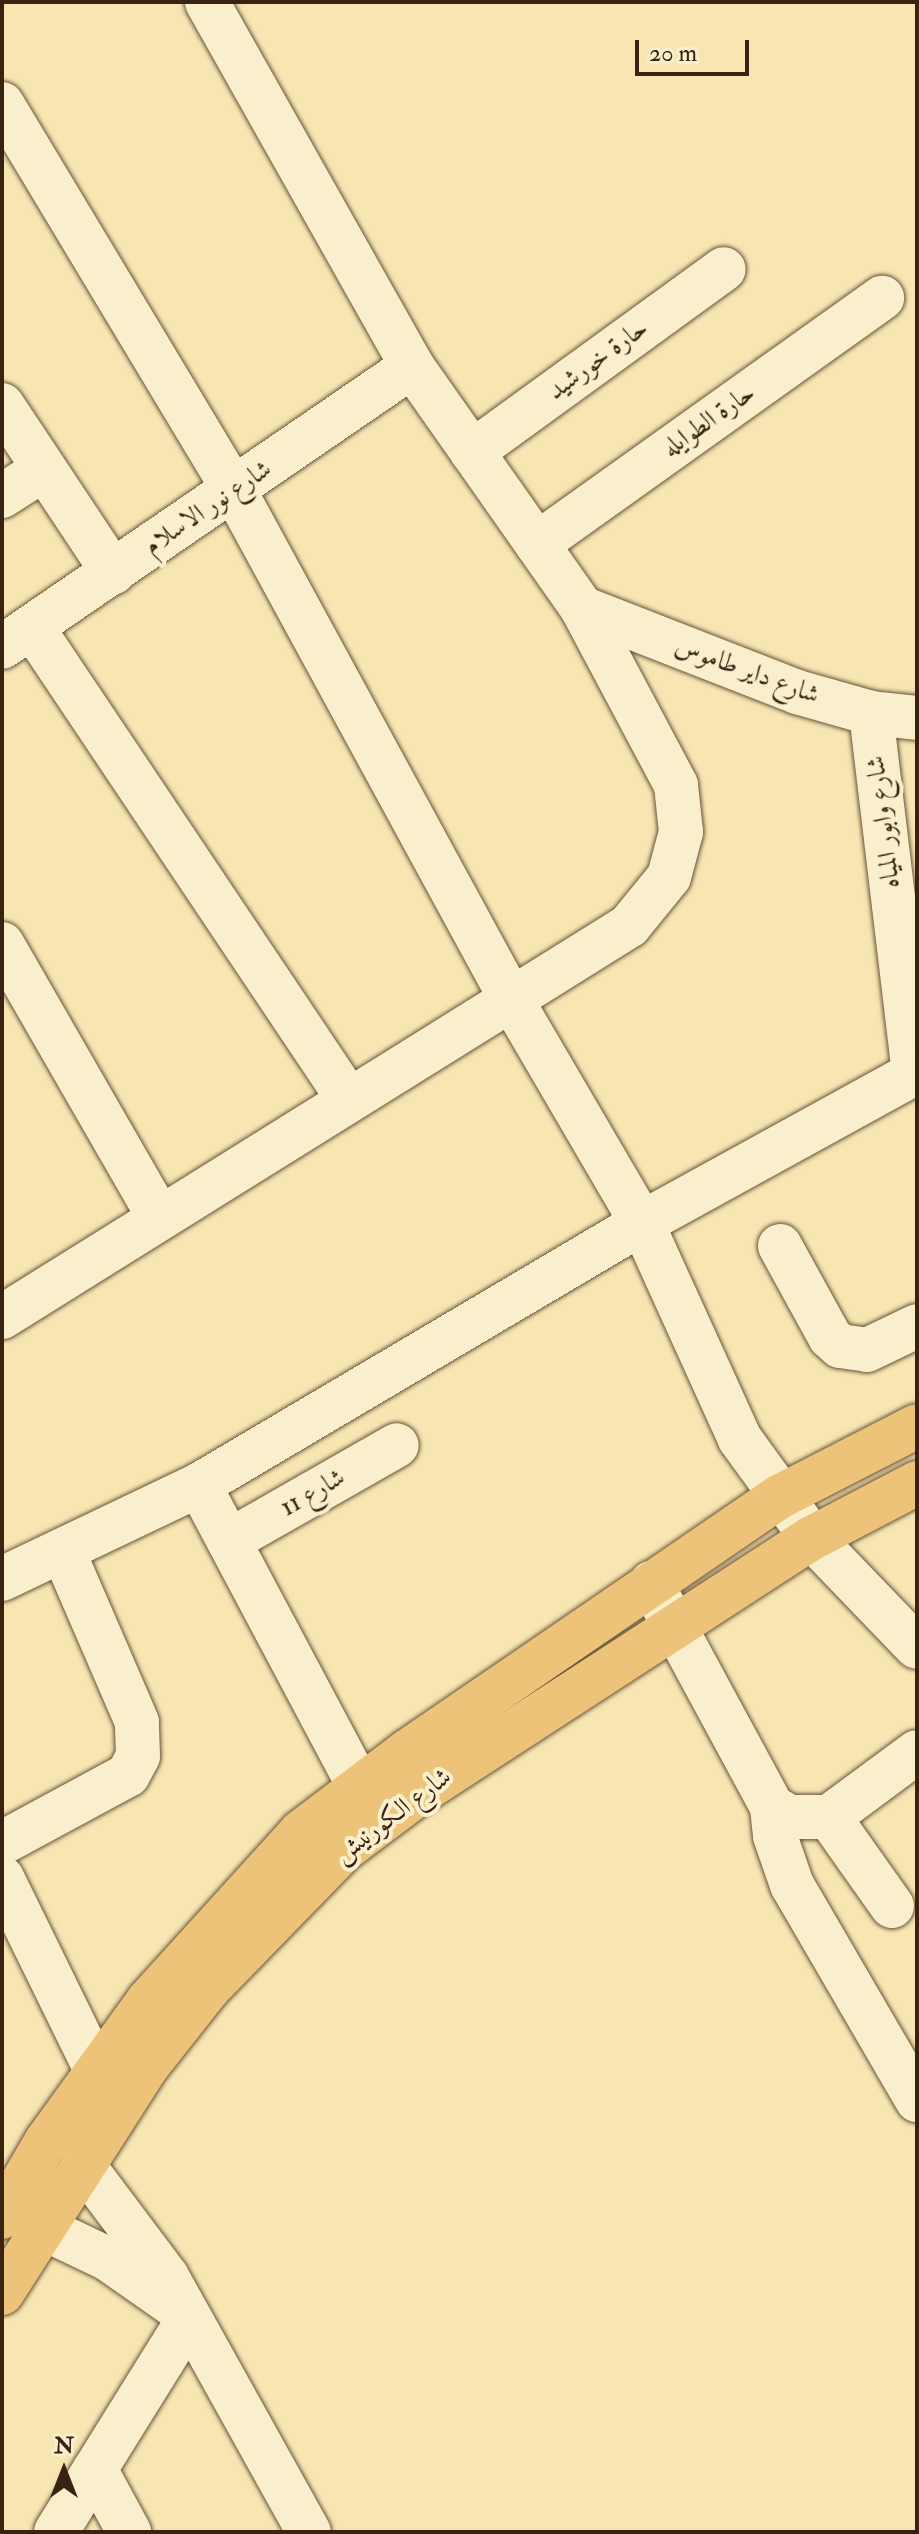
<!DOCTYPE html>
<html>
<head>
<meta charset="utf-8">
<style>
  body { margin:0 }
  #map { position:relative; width:919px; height:2534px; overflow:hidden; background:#f7e6b2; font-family:"IM FELL Double Pica",Amiri,serif }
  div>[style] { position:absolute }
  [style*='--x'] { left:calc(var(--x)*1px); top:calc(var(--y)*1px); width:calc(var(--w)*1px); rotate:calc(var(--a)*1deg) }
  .roads { filter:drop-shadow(0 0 2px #68533a) drop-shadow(0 0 2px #68533a) }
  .minor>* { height:44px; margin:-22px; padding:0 22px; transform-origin:22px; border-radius:22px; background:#faefcd }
  .major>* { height:44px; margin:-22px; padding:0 22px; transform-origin:22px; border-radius:22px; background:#ecc379 }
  span { translate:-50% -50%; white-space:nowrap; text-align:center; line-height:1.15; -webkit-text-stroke:8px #faefcd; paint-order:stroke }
  .street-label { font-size:26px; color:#392212 }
  .frame { position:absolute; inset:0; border:4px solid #392212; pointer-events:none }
  .north { position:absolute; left:24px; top:2430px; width:80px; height:80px; -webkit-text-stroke:6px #faefcd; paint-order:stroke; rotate:0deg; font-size:22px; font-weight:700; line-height:32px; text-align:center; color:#392212 }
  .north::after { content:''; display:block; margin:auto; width:28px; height:36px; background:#392212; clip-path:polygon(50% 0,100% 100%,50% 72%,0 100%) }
  .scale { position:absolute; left:635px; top:40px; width:114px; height:36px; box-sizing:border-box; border:4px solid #392212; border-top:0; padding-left:10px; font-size:24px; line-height:28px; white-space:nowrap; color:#392212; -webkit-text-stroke:6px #faefcd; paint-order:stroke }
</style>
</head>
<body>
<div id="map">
  <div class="roads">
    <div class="minor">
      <i style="--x:2;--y:104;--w:450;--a:59"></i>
      <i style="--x:234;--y:490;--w:579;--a:61.44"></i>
      <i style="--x:511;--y:999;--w:259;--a:59.7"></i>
      <i style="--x:642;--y:1223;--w:237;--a:65.6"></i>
      <i style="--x:740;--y:1439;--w:122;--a:54"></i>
      <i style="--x:812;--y:1538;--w:151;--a:46.1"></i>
      <i style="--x:2;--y:405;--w:201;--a:56.4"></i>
      <i style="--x:472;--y:452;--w:311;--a:-36"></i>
      <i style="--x:2;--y:496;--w:50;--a:-32.7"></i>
      <i style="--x:537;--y:544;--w:424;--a:-35.5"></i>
      <i style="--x:582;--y:608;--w:231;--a:21.3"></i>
      <i style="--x:797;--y:692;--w:77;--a:15.8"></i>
      <i style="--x:871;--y:713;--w:46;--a:6.2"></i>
      <i style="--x:32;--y:627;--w:569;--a:56.17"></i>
      <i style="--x:2;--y:647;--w:497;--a:-34.4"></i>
      <i style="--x:871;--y:713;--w:363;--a:83.2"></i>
      <i style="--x:2;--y:944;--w:315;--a:60.1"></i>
      <i style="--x:780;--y:1246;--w:104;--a:61.2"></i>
      <i style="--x:830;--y:1337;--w:13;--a:42"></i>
      <i style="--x:840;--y:1346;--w:27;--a:8"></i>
      <i style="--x:867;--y:1350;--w:55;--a:-25.6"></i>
      <i style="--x:2;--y:1317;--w:739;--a:-31.95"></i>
      <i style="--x:629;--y:926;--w:63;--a:-50.8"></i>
      <i style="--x:669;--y:877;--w:47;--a:-75.1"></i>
      <i style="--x:681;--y:832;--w:47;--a:-96.1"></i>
      <i style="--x:676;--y:785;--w:200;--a:-118"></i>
      <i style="--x:582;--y:608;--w:296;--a:-125.1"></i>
      <i style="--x:412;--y:366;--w:418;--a:-119.4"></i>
      <i style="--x:199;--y:1485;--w:341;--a:62"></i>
      <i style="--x:229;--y:1541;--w:193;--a:-29.7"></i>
      <i style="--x:2;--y:1579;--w:218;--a:-25.5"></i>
      <i style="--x:199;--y:1485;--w:515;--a:-30.6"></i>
      <i style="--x:642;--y:1223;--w:314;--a:-28.8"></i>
      <i style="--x:651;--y:1583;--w:255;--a:61.6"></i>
      <i style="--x:772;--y:1807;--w:21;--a:29"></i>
      <i style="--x:790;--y:1817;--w:39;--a:0"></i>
      <i style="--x:829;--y:1817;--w:109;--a:-36.5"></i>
      <i style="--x:772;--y:1807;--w:29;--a:84"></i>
      <i style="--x:775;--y:1836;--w:52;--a:70.9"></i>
      <i style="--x:792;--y:1885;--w:249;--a:59.8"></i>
      <i style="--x:829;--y:1817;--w:109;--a:54.7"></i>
      <i style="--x:2;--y:1843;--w:143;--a:-28.4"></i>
      <i style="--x:128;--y:1775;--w:21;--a:-62"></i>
      <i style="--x:138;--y:1756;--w:34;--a:-92"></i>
      <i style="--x:137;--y:1722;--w:186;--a:-113.4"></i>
      <i style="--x:2;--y:1878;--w:214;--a:63.9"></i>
      <i style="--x:83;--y:2165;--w:140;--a:53.1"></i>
      <i style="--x:167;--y:2277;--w:292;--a:60.9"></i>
      <i style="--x:43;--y:2228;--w:72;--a:25.5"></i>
      <i style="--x:108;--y:2259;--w:82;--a:35"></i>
      <i style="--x:95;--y:2469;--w:72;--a:61.6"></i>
      <i style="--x:56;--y:2532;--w:252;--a:-58.1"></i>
    </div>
    <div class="major">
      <i style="--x:2;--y:2217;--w:87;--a:-59.6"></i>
      <i style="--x:46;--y:2142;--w:174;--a:-54.1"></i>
      <i style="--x:148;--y:2001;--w:228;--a:-47.8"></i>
      <i style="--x:301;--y:1832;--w:134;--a:-37.1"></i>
      <i style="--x:408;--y:1751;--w:450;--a:-34.4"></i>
      <i style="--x:779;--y:1497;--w:155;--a:-27.2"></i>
      <i style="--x:2;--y:2293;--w:271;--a:-57.4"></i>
      <i style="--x:148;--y:2065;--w:97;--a:-51.7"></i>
      <i style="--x:208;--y:1989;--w:192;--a:-45.8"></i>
      <i style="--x:342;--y:1851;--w:96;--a:-37"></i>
      <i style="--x:419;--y:1793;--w:468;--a:-33"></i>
      <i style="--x:812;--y:1538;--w:119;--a:-27.6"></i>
    </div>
  </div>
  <div class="street-label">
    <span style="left:598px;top:360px;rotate:-36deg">حارة خورشيد</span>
    <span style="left:709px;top:421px;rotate:-35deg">حارة الطوايله</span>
    <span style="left:208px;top:508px;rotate:-34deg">شارع نور الاسلام</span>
    <span style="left:747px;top:671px;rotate:20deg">شارع داير طاموس</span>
    <span style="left:884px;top:822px;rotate:-97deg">شارع وابور المياه</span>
    <span style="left:313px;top:1493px;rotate:-30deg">شارع 11</span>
    <span style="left:393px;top:1816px;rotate:-37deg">شارع الكورنيش</span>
  </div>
  <div class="frame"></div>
  <div class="north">N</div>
  <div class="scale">20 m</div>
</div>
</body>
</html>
